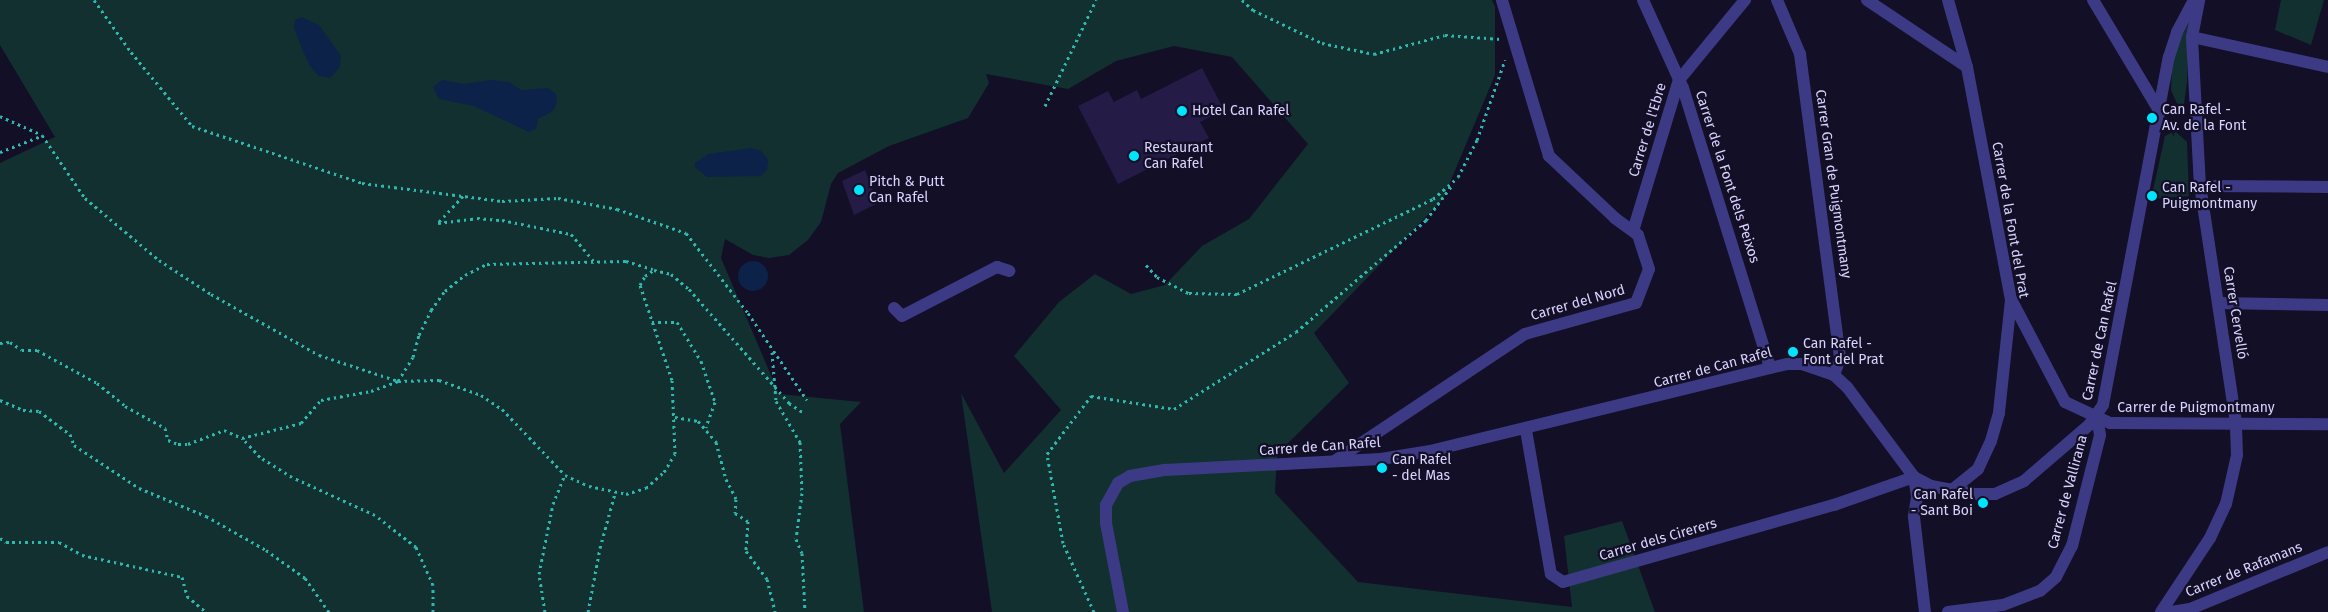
<!DOCTYPE html>
<html>
<head>
<meta charset="utf-8">
<style>
  body { margin:0 }
  #map { position:relative; width:2328px; height:612px; overflow:hidden; background:#130f26; font-family:"Fira Sans",sans-serif }
  div>[style] { position:absolute }
  [style*='--x'] { left:calc(var(--x)*1px); top:calc(var(--y)*1px); width:calc(var(--w)*1px); rotate:calc(var(--a)*1deg) }
  .green>* { inset:0; background:#12302f }
  .water>* { inset:0; background:#0c2248 }
  .round { border-radius:50% }
  .building>* { inset:0; background:#241b47 }
  .path>* { height:3px; margin-top:-1.5px; transform-origin:0; background:repeating-linear-gradient(90deg,#2fb8b0 0 2.5px,transparent 0 6.5px) }
  .minor>* { height:12px; margin:-6px; padding:0 6px; transform-origin:6px; border-radius:6px; background:#3d3a85 }
  .dots>* { width:14px; height:14px; translate:-50% -50%; box-sizing:border-box; border:2px solid #130f26; border-radius:50% }
  span { translate:-50% -50%; white-space:nowrap; text-align:center; line-height:1.15; -webkit-text-stroke:4.5px #130f26; paint-order:stroke }
  .poi-label { font-size:14px; color:#d9d4ff }
  .left { translate:0 -50%; text-align:left }
  .right { translate:-100% -50%; text-align:right }
  .street-label { font-size:14px; color:#d9d4ff }
</style>
</head>
<body>
<div id="map">
  <div class="green">
    <i style="clip-path:polygon(0 0,1492px 0,1495px 7px,1495px 75px,1443px 199px,1314px 333px,1349px 383px,1277px 454px,1275px 493px,1358px 582px,1572px 607px,1564px 536px,1622px 521px,1655px 612px,992px 612px,961px 393px,1004px 473px,1061px 410px,1014px 356px,1059px 302px,1095px 274px,1131px 294px,1165px 285px,1202px 246px,1249px 219px,1308px 144px,1232px 57px,1174px 46px,1116px 61px,1068px 89px,986px 74px,989px 83px,968px 118px,889px 146px,838px 173px,831px 184px,821px 222px,808px 240px,789px 255px,769px 258px,753px 255px,725px 239px,721px 258px,779px 394px,861px 402px,840px 424px,864px 612px,0 612px,0 163px,55px 137px,0 45px)"></i>
    <i style="clip-path:polygon(2281px 0,2324px 0,2311px 45px,2275px 30px)"></i>
    <i style="clip-path:polygon(2188px 25px,2187px 82px,2184px 104px,2179px 108px,2171px 90px,2172px 68px,2180px 38px)"></i>
    <i style="clip-path:polygon(2175px 131px,2187px 142px,2189px 196px,2151px 199px,2165px 136px)"></i>
  </div>
  <div class="water">
    <i style="clip-path:polygon(302px 17px,319px 25px,341px 56px,340px 67px,330px 78px,319px 76px,310px 66px,303px 51px,294px 28px,295px 20px)"></i>
    <i style="clip-path:polygon(442px 80px,464px 84px,491px 80px,509px 82px,521px 90px,548px 88px,556px 94px,557px 102px,553px 111px,538px 119px,536px 129px,529px 132px,474px 106px,439px 99px,433px 87px)"></i>
    <i style="clip-path:polygon(751px 148px,761px 151px,768px 160px,767px 170px,761px 176px,707px 177px,695px 167px,695px 163px,708px 154px)"></i>
    <i class="round" style="left:738px;top:261px;width:30px;height:30px"></i>
  </div>
  <div class="building">
    <i style="clip-path:polygon(1202px 68px,1224px 110px,1200px 122px,1209px 138px,1118px 184px,1078px 106px,1108px 91px,1114px 102px,1137px 90px,1141px 99px)"></i>
    <i style="clip-path:polygon(865px 170px,878px 203px,854px 215px,842px 181px)"></i>
  </div>
  <div class="path">
    <i style="--x:94;--y:0;--w:64;--a:54.6"></i>
    <i style="--x:131;--y:52;--w:96;--a:50.5"></i>
    <i style="--x:192;--y:126;--w:179;--a:18.5"></i>
    <i style="--x:362;--y:183;--w:141;--a:7.3"></i>
    <i style="--x:502;--y:201;--w:56;--a:-3.1"></i>
    <i style="--x:558;--y:198;--w:60;--a:10.6"></i>
    <i style="--x:617;--y:209;--w:73;--a:19.2"></i>
    <i style="--x:686;--y:233;--w:101;--a:52.2"></i>
    <i style="--x:748;--y:313;--w:105;--a:55.9"></i>
    <i style="--x:1242;--y:0;--w:15;--a:42"></i>
    <i style="--x:1253;--y:10;--w:76;--a:25.6"></i>
    <i style="--x:1322;--y:43;--w:53;--a:11.9"></i>
    <i style="--x:1374;--y:54;--w:73;--a:-15"></i>
    <i style="--x:1445;--y:35;--w:56;--a:4.1"></i>
    <i style="--x:1045;--y:106;--w:118;--a:-64.3"></i>
    <i style="--x:0;--y:116;--w:46;--a:24.3"></i>
    <i style="--x:42;--y:135;--w:76;--a:55.7"></i>
    <i style="--x:85;--y:198;--w:97;--a:40"></i>
    <i style="--x:159;--y:260;--w:62;--a:33.2"></i>
    <i style="--x:211;--y:294;--w:124;--a:29.5"></i>
    <i style="--x:319;--y:355;--w:83;--a:18.2"></i>
    <i style="--x:398;--y:381;--w:41;--a:-1.4"></i>
    <i style="--x:439;--y:380;--w:45;--a:19.7"></i>
    <i style="--x:481;--y:395;--w:25;--a:34"></i>
    <i style="--x:502;--y:409;--w:91;--a:46.3"></i>
    <i style="--x:565;--y:475;--w:26;--a:25"></i>
    <i style="--x:589;--y:486;--w:38;--a:12"></i>
    <i style="--x:626;--y:494;--w:21;--a:-17"></i>
    <i style="--x:646;--y:488;--w:24;--a:-42"></i>
    <i style="--x:664;--y:472;--w:21;--a:-59"></i>
    <i style="--x:675;--y:454;--w:74;--a:-92.3"></i>
    <i style="--x:672;--y:380;--w:100;--a:-108.6"></i>
    <i style="--x:640;--y:285;--w:10;--a:-61"></i>
    <i style="--x:645;--y:276;--w:11;--a:-34"></i>
    <i style="--x:654;--y:270;--w:17;--a:13"></i>
    <i style="--x:671;--y:274;--w:23;--a:40"></i>
    <i style="--x:689;--y:289;--w:152;--a:48.7"></i>
    <i style="--x:789;--y:403;--w:18;--a:34"></i>
    <i style="--x:0;--y:152;--w:44;--a:-21.3"></i>
    <i style="--x:463;--y:196;--w:37;--a:133"></i>
    <i style="--x:438;--y:223;--w:39;--a:-7"></i>
    <i style="--x:477;--y:218;--w:25;--a:5"></i>
    <i style="--x:502;--y:220;--w:70;--a:11.5"></i>
    <i style="--x:571;--y:234;--w:38;--a:50"></i>
    <i style="--x:1146;--y:265;--w:16;--a:47"></i>
    <i style="--x:1157;--y:277;--w:36;--a:27"></i>
    <i style="--x:1189;--y:293;--w:48;--a:1.2"></i>
    <i style="--x:1237;--y:294;--w:218;--a:-25.9"></i>
    <i style="--x:1433;--y:199;--w:33;--a:-41"></i>
    <i style="--x:1458;--y:177;--w:42;--a:-62.8"></i>
    <i style="--x:1477;--y:140;--w:85;--a:-70.7"></i>
    <i style="--x:652;--y:322;--w:25;--a:0"></i>
    <i style="--x:677;--y:322;--w:46;--a:58.4"></i>
    <i style="--x:701;--y:361;--w:43;--a:71.1"></i>
    <i style="--x:715;--y:402;--w:27;--a:110"></i>
    <i style="--x:0;--y:343;--w:10;--a:-6"></i>
    <i style="--x:10;--y:342;--w:14;--a:34"></i>
    <i style="--x:22;--y:350;--w:15;--a:0"></i>
    <i style="--x:37;--y:350;--w:68;--a:28.8"></i>
    <i style="--x:97;--y:383;--w:36;--a:39"></i>
    <i style="--x:125;--y:406;--w:46;--a:28.8"></i>
    <i style="--x:165;--y:428;--w:12;--a:76"></i>
    <i style="--x:168;--y:440;--w:11;--a:22"></i>
    <i style="--x:178;--y:444;--w:10;--a:0"></i>
    <i style="--x:188;--y:444;--w:39;--a:-21"></i>
    <i style="--x:224;--y:430;--w:20;--a:24"></i>
    <i style="--x:772;--y:352;--w:49;--a:85.3"></i>
    <i style="--x:776;--y:401;--w:48;--a:59.7"></i>
    <i style="--x:800;--y:442;--w:51;--a:87.8"></i>
    <i style="--x:802;--y:493;--w:46;--a:97.4"></i>
    <i style="--x:796;--y:539;--w:15;--a:67"></i>
    <i style="--x:802;--y:553;--w:59;--a:87.1"></i>
    <i style="--x:0;--y:400;--w:25;--a:23"></i>
    <i style="--x:23;--y:410;--w:16;--a:4"></i>
    <i style="--x:39;--y:411;--w:39;--a:37"></i>
    <i style="--x:70;--y:434;--w:12;--a:70"></i>
    <i style="--x:74;--y:445;--w:78;--a:33.5"></i>
    <i style="--x:139;--y:488;--w:73;--a:22.7"></i>
    <i style="--x:206;--y:516;--w:69;--a:29.5"></i>
    <i style="--x:266;--y:550;--w:48;--a:35.7"></i>
    <i style="--x:305;--y:578;--w:42;--a:54.8"></i>
    <i style="--x:675;--y:417;--w:23;--a:10"></i>
    <i style="--x:698;--y:421;--w:28;--a:49"></i>
    <i style="--x:716;--y:442;--w:38;--a:75"></i>
    <i style="--x:726;--y:479;--w:22;--a:63"></i>
    <i style="--x:736;--y:499;--w:14;--a:94"></i>
    <i style="--x:735;--y:513;--w:15;--a:32"></i>
    <i style="--x:748;--y:521;--w:30;--a:94"></i>
    <i style="--x:746;--y:551;--w:35;--a:53"></i>
    <i style="--x:767;--y:579;--w:34;--a:76"></i>
    <i style="--x:0;--y:538;--w:7;--a:34"></i>
    <i style="--x:6;--y:542;--w:53;--a:0"></i>
    <i style="--x:59;--y:542;--w:26;--a:29"></i>
    <i style="--x:82;--y:555;--w:102;--a:12.4"></i>
    <i style="--x:182;--y:577;--w:20;--a:75"></i>
    <i style="--x:187;--y:596;--w:25;--a:40"></i>
    <i style="--x:433;--y:612;--w:27;--a:-90"></i>
    <i style="--x:433;--y:585;--w:42;--a:-114.1"></i>
    <i style="--x:416;--y:547;--w:52;--a:-142"></i>
    <i style="--x:375;--y:515;--w:91;--a:-155.4"></i>
    <i style="--x:292;--y:477;--w:38;--a:-148"></i>
    <i style="--x:260;--y:457;--w:26;--a:-133"></i>
    <i style="--x:242;--y:438;--w:61;--a:-14.3"></i>
    <i style="--x:301;--y:423;--w:30;--a:-49"></i>
    <i style="--x:321;--y:400;--w:51;--a:-10.2"></i>
    <i style="--x:371;--y:391;--w:29;--a:-20"></i>
    <i style="--x:398;--y:381;--w:28;--a:-58"></i>
    <i style="--x:413;--y:357;--w:23;--a:-75"></i>
    <i style="--x:419;--y:335;--w:28;--a:-64"></i>
    <i style="--x:431;--y:310;--w:24;--a:-54"></i>
    <i style="--x:445;--y:291;--w:26;--a:-39"></i>
    <i style="--x:465;--y:275;--w:25;--a:-27"></i>
    <i style="--x:487;--y:264;--w:139;--a:-1.2"></i>
    <i style="--x:626;--y:261;--w:28;--a:17"></i>
    <i style="--x:545;--y:612;--w:38;--a:-99"></i>
    <i style="--x:539;--y:574;--w:71;--a:-78.7"></i>
    <i style="--x:553;--y:504;--w:31;--a:-68"></i>
    <i style="--x:588;--y:612;--w:65;--a:-79.4"></i>
    <i style="--x:600;--y:548;--w:57;--a:-74.7"></i>
    <i style="--x:1094;--y:612;--w:76;--a:-114.2"></i>
    <i style="--x:1063;--y:543;--w:90;--a:-100.2"></i>
    <i style="--x:1047;--y:454;--w:73;--a:-52.8"></i>
    <i style="--x:1091;--y:396;--w:84;--a:8.9"></i>
    <i style="--x:1174;--y:409;--w:144;--a:-32.3"></i>
    <i style="--x:1296;--y:332;--w:172;--a:-40.7"></i>
    <i style="--x:1426;--y:220;--w:45;--a:-53.1"></i>
  </div>
  <div class="minor">
    <i style="--x:1643;--y:0;--w:97;--a:65.6"></i>
    <i style="--x:1683;--y:88;--w:293;--a:72.7"></i>
    <i style="--x:1777;--y:0;--w:59;--a:66.9"></i>
    <i style="--x:1800;--y:54;--w:308;--a:82.5"></i>
    <i style="--x:1840;--y:359;--w:17;--a:111"></i>
    <i style="--x:1867;--y:0;--w:120;--a:33.8"></i>
    <i style="--x:1948;--y:0;--w:70;--a:74.2"></i>
    <i style="--x:1967;--y:67;--w:237;--a:79.3"></i>
    <i style="--x:2011;--y:300;--w:114;--a:96.1"></i>
    <i style="--x:1999;--y:413;--w:29;--a:106"></i>
    <i style="--x:1991;--y:441;--w:31;--a:115"></i>
    <i style="--x:1978;--y:469;--w:35;--a:141"></i>
    <i style="--x:2093;--y:0;--w:131;--a:59.1"></i>
    <i style="--x:2192;--y:37;--w:139;--a:12.4"></i>
    <i style="--x:2200;--y:186;--w:128;--a:0.4"></i>
    <i style="--x:1633;--y:231;--w:158;--a:-73.1"></i>
    <i style="--x:1679;--y:80;--w:104;--a:-50.5"></i>
    <i style="--x:2012;--y:301;--w:114;--a:62.3"></i>
    <i style="--x:2065;--y:402;--w:50;--a:25"></i>
    <i style="--x:2110;--y:423;--w:218;--a:0.3"></i>
    <i style="--x:2219;--y:303;--w:109;--a:1.1"></i>
    <i style="--x:894;--y:308;--w:11;--a:45"></i>
    <i style="--x:902;--y:316;--w:107;--a:-27.3"></i>
    <i style="--x:997;--y:267;--w:13;--a:18"></i>
    <i style="--x:1526;--y:430;--w:146;--a:80.2"></i>
    <i style="--x:1551;--y:574;--w:14;--a:34"></i>
    <i style="--x:1563;--y:582;--w:282;--a:-15.9"></i>
    <i style="--x:1834;--y:505;--w:85;--a:-19.3"></i>
    <i style="--x:1336;--y:460;--w:227;--a:-33.7"></i>
    <i style="--x:1525;--y:334;--w:115;--a:-15.6"></i>
    <i style="--x:1636;--y:303;--w:36;--a:-69"></i>
    <i style="--x:1649;--y:269;--w:36;--a:-108"></i>
    <i style="--x:1638;--y:235;--w:29;--a:-144"></i>
    <i style="--x:1615;--y:218;--w:91;--a:-136.8"></i>
    <i style="--x:1549;--y:156;--w:163;--a:-106.8"></i>
    <i style="--x:1914;--y:477;--w:20;--a:81"></i>
    <i style="--x:1917;--y:497;--w:20;--a:99"></i>
    <i style="--x:1914;--y:517;--w:96;--a:83.4"></i>
    <i style="--x:1123;--y:612;--w:91;--a:-100.8"></i>
    <i style="--x:1106;--y:523;--w:18;--a:-90"></i>
    <i style="--x:1106;--y:505;--w:25;--a:-61"></i>
    <i style="--x:1118;--y:483;--w:14;--a:-30"></i>
    <i style="--x:1130;--y:476;--w:36;--a:-10"></i>
    <i style="--x:1165;--y:470;--w:216;--a:-2.9"></i>
    <i style="--x:1381;--y:459;--w:50;--a:-9.3"></i>
    <i style="--x:1430;--y:451;--w:367;--a:-13.7"></i>
    <i style="--x:1787;--y:364;--w:15;--a:0"></i>
    <i style="--x:1802;--y:364;--w:34;--a:19"></i>
    <i style="--x:1834;--y:375;--w:18;--a:43"></i>
    <i style="--x:1847;--y:387;--w:112;--a:53.3"></i>
    <i style="--x:1914;--y:477;--w:19;--a:28"></i>
    <i style="--x:1931;--y:486;--w:44;--a:10.5"></i>
    <i style="--x:1974;--y:494;--w:21;--a:0"></i>
    <i style="--x:1995;--y:494;--w:32;--a:-24"></i>
    <i style="--x:2024;--y:481;--w:86;--a:-40.7"></i>
    <i style="--x:2089;--y:425;--w:24;--a:-55"></i>
    <i style="--x:2103;--y:405;--w:354;--a:-79.3"></i>
    <i style="--x:2169;--y:57;--w:26;--a:-72"></i>
    <i style="--x:2177;--y:32;--w:36;--a:-62"></i>
    <i style="--x:1948;--y:612;--w:55;--a:-7.3"></i>
    <i style="--x:2003;--y:605;--w:40;--a:-21"></i>
    <i style="--x:2040;--y:591;--w:21;--a:-41"></i>
    <i style="--x:2056;--y:577;--w:35;--a:-63"></i>
    <i style="--x:2072;--y:546;--w:114;--a:-75.8"></i>
    <i style="--x:2100;--y:435;--w:18;--a:-99"></i>
    <i style="--x:2161;--y:612;--w:89;--a:-56.5"></i>
    <i style="--x:2210;--y:538;--w:38;--a:-65"></i>
    <i style="--x:2226;--y:504;--w:50;--a:-77.3"></i>
    <i style="--x:2237;--y:455;--w:32;--a:-92"></i>
    <i style="--x:2236;--y:423;--w:240;--a:-98.6"></i>
    <i style="--x:2200;--y:186;--w:149;--a:-93.1"></i>
    <i style="--x:2192;--y:37;--w:38;--a:-79"></i>
    <i style="--x:2171;--y:612;--w:19;--a:-9"></i>
    <i style="--x:2190;--y:609;--w:149;--a:-22.4"></i>
  </div>
  <div class="dots">
    <i style="left:1182px;top:111px;background:#00e5ff"></i>
    <i style="left:2152px;top:118px;background:#00e5ff"></i>
    <i style="left:1134px;top:156px;background:#00e5ff"></i>
    <i style="left:859px;top:190px;background:#00e5ff"></i>
    <i style="left:2152px;top:196px;background:#00e5ff"></i>
    <i style="left:1793px;top:352px;background:#00e5ff"></i>
    <i style="left:1382px;top:468px;background:#00e5ff"></i>
    <i style="left:1983px;top:503px;background:#00e5ff"></i>
  </div>
  <div class="poi-label">
    <span class="left" style="left:2162px;top:118px">Can Rafel -<br>Av. de la Font</span>
    <span class="left" style="left:1192px;top:111px">Hotel Can Rafel</span>
    <span class="left" style="left:1144px;top:156px">Restaurant<br>Can Rafel</span>
    <span class="left" style="left:869px;top:190px">Pitch &amp; Putt<br>Can Rafel</span>
    <span class="left" style="left:2162px;top:196px">Can Rafel -<br>Puigmontmany</span>
    <span class="left" style="left:1803px;top:352px">Can Rafel -<br>Font del Prat</span>
    <span class="left" style="left:1392px;top:468px">Can Rafel<br>- del Mas</span>
    <span class="right" style="left:1973px;top:503px">Can Rafel<br>- Sant Boi</span>
  </div>
  <div class="street-label">
    <span style="left:1648px;top:130px;rotate:-73deg">Carrer de l'Ebre</span>
    <span style="left:1727px;top:177px;rotate:72deg">Carrer de la Font dels Peixos</span>
    <span style="left:1833px;top:184px;rotate:82deg">Carrer Gran de Puigmontmany</span>
    <span style="left:2010px;top:220px;rotate:80deg">Carrer de la Font del Prat</span>
    <span style="left:1578px;top:303px;rotate:-16deg">Carrer del Nord</span>
    <span style="left:2235px;top:313px;rotate:81deg">Carrer Cervelló</span>
    <span style="left:2100px;top:341px;rotate:-78deg">Carrer de Can Rafel</span>
    <span style="left:1713px;top:368px;rotate:-15deg">Carrer de Can Rafel</span>
    <span style="left:2196px;top:408px">Carrer de Puigmontmany</span>
    <span style="left:1320px;top:447px;rotate:-4deg">Carrer de Can Rafel</span>
    <span style="left:2068px;top:492px;rotate:-75deg">Carrer de Vallirana</span>
    <span style="left:1658px;top:540px;rotate:-16deg">Carrer dels Cirerers</span>
    <span style="left:2244px;top:570px;rotate:-22deg">Carrer de Rafamans</span>
  </div>
</div>
</body>
</html>
